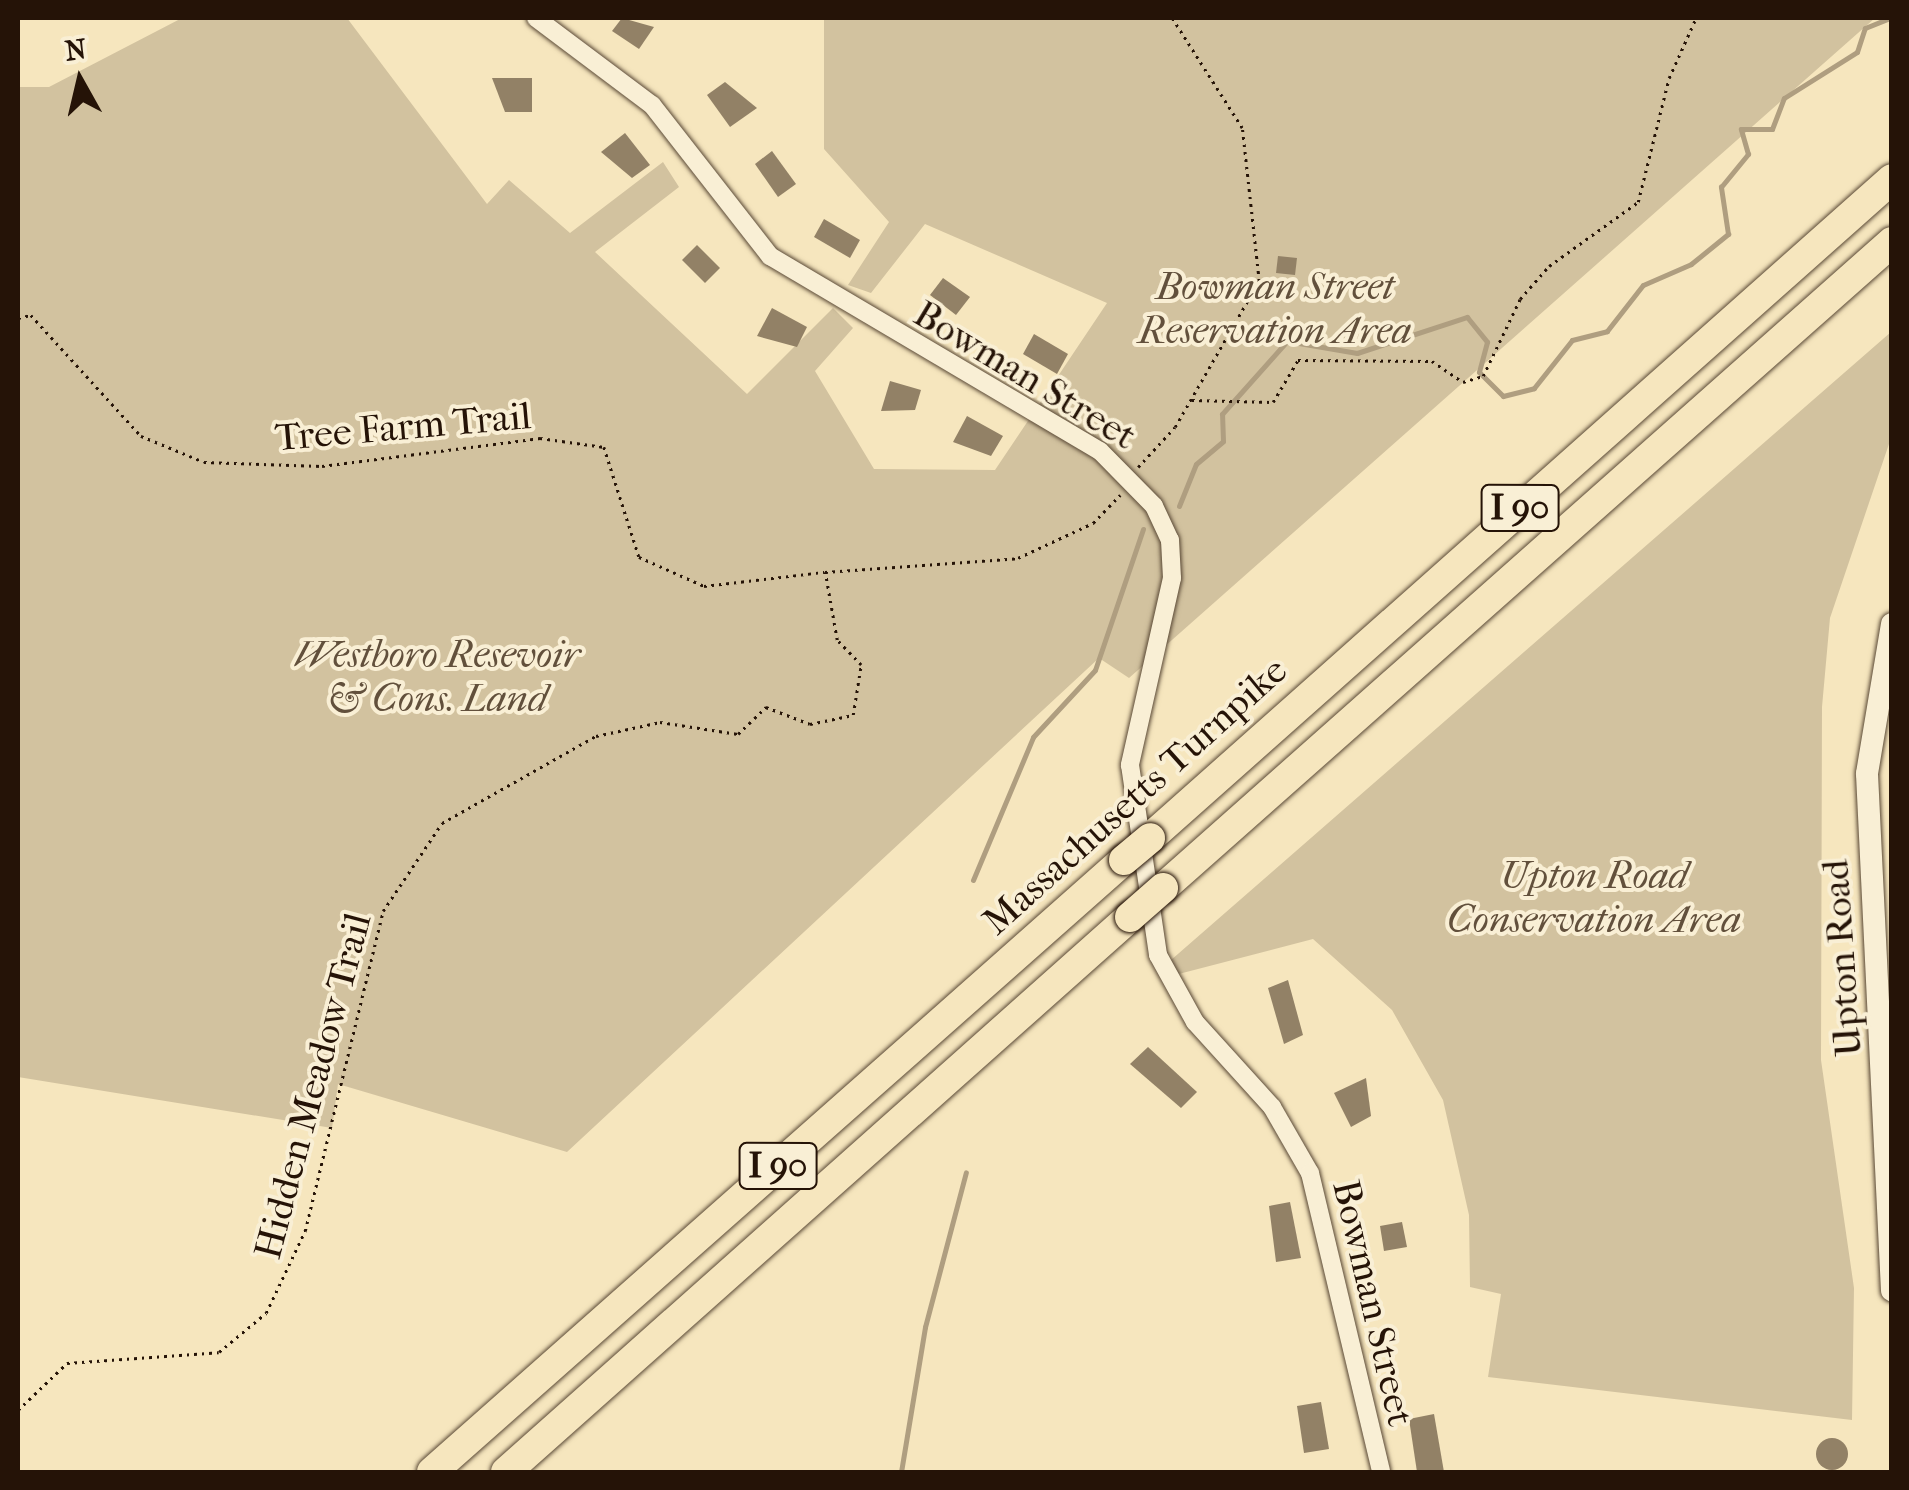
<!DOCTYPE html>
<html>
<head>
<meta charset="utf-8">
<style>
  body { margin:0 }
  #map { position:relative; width:1909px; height:1490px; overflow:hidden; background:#f6e6be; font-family:"IM FELL French Canon",serif }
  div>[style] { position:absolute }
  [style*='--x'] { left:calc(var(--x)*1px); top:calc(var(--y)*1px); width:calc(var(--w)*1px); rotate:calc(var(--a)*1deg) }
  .green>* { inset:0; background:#d2c29f }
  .stream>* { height:5px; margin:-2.5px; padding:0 2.5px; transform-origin:2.5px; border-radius:2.5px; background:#af9e80 }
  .building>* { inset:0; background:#928166 }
  .round { border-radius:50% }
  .path>* { height:2.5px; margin-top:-1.25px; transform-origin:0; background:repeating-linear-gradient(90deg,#251307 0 2.5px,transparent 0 7.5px) }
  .roads { filter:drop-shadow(0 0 2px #594835) drop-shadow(0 0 2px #594835) }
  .street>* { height:18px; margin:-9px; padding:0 9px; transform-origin:9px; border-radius:9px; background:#f9efd5 }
  .secondary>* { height:22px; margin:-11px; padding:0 11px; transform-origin:11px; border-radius:11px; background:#f9efd5 }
  .highway>* { height:30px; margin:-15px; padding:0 15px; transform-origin:15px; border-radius:15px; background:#f6e6be }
  .bridges { filter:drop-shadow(0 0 2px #251307) drop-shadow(0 0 2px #251307) }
  .highway-bridge>* { height:30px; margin:-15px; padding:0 15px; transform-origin:15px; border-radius:15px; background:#f6e6be }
  span { translate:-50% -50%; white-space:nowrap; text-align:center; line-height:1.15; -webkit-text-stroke:8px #f9efd5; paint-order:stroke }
  .shield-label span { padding:2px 8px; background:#f9efd5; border:2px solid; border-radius:8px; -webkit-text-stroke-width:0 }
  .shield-label { font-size:35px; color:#251307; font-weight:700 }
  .park-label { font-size:38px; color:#62503c; font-style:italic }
  .street-label { font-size:38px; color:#251307 }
  .frame { position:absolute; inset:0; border:20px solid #251307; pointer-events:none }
  .north { position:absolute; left:30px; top:30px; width:100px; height:100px; -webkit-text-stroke:8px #f9efd5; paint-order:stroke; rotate:352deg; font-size:28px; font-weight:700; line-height:40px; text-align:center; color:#251307 }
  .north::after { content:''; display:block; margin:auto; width:35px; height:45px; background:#251307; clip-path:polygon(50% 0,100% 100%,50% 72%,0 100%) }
</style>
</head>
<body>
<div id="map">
  <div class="green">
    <i style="clip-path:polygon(182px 18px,347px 18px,487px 204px,509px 180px,570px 233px,663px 162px,679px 187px,595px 252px,747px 394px,833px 308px,853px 328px,815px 371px,874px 469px,995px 470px,1107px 303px,925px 224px,871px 293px,848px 285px,889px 222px,824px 149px,824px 18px,1875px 18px,1129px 678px,1099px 658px,567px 1152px,338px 1084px,332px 1128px,18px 1077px,18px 87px,49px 87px)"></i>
    <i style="clip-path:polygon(1891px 332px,1891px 438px,1830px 618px,1822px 707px,1821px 1060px,1854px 1288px,1852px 1420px,1488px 1377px,1501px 1294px,1470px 1287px,1469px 1215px,1443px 1100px,1392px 1010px,1313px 939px,1171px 976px,1163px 967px)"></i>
  </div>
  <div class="stream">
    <i style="--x:1179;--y:506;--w:45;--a:-68"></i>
    <i style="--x:1196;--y:464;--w:35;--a:-40"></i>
    <i style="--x:1223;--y:441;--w:27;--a:-92"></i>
    <i style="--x:1222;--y:414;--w:98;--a:-48.3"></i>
    <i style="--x:1287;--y:341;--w:71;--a:9.7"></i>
    <i style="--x:1357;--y:353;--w:116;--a:-18.1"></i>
    <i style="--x:1467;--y:317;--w:32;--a:51"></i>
    <i style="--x:1487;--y:342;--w:31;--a:105"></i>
    <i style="--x:1479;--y:372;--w:34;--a:45"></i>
    <i style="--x:1503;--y:396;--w:32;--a:-14"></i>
    <i style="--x:1534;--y:388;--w:61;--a:-51.6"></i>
    <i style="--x:1572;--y:340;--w:36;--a:-14"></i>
    <i style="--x:1607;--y:331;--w:58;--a:-52"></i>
    <i style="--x:1643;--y:285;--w:52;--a:-23.6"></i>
    <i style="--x:1691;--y:264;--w:48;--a:-39"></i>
    <i style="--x:1728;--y:234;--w:48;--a:-98.5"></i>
    <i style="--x:1721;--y:187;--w:43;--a:-50.7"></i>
    <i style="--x:1748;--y:154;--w:26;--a:-106"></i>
    <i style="--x:1741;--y:129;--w:31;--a:0"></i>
    <i style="--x:1772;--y:129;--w:33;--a:-69"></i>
    <i style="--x:1784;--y:98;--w:86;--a:-32.2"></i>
    <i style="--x:1857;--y:52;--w:25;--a:-72"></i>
    <i style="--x:1865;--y:28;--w:27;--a:-22"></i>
    <i style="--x:973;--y:880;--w:155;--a:-67.2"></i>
    <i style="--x:1033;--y:737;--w:91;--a:-47.2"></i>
    <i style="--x:1095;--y:670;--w:149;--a:-71.2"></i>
    <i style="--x:901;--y:1472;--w:147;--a:-80.6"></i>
    <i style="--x:925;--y:1327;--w:160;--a:-75.2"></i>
  </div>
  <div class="building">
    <i style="clip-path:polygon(622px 18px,654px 27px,639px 49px,612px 31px)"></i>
    <i style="clip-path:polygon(492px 78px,532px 78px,532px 112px,505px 112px)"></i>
    <i style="clip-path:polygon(725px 82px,757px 108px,730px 127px,707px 95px)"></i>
    <i style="clip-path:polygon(625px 133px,650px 165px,632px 178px,601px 152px)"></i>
    <i style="clip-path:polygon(772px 151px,796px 184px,778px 197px,755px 164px)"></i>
    <i style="clip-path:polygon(824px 219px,860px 240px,850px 258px,814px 237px)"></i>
    <i style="clip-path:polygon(697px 245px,720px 268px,705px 283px,682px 260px)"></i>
    <i style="clip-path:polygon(1278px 256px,1297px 258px,1295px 275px,1276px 273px)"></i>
    <i style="clip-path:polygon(943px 278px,970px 297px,956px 315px,930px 295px)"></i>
    <i style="clip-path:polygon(772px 308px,807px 327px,797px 347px,757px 336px)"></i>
    <i style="clip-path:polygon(1034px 334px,1068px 354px,1057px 374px,1023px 354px)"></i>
    <i style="clip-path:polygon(890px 381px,921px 390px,915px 410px,881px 411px)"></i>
    <i style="clip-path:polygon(967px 416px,1003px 436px,991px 456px,953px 442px)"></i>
    <i style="clip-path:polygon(1288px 980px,1303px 1035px,1284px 1044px,1268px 988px)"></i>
    <i style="clip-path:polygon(1148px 1047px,1197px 1092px,1181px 1108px,1130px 1064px)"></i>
    <i style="clip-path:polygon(1366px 1078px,1371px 1116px,1351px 1127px,1334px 1093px)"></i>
    <i style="clip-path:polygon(1290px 1202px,1301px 1258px,1276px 1262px,1269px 1206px)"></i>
    <i style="clip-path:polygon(1402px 1222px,1407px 1247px,1384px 1251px,1380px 1226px)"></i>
    <i style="clip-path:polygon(1321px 1402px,1329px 1449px,1304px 1453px,1297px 1406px)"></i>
    <i style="clip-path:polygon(1434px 1414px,1444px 1472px,1417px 1472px,1409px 1419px)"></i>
    <i class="round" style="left:1816px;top:1438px;width:32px;height:32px"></i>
  </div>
  <div class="path">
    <i style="--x:18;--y:318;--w:13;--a:-13"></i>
    <i style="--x:31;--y:315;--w:164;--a:47.7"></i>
    <i style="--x:141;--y:436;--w:68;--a:22.4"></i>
    <i style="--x:204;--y:462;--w:118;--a:1.9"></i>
    <i style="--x:322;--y:466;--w:220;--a:-7.3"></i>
    <i style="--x:540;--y:438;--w:65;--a:8"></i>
    <i style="--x:604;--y:447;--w:115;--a:72.3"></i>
    <i style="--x:639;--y:557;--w:71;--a:24"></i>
    <i style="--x:704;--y:586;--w:121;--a:-6.7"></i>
    <i style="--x:1192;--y:400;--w:81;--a:1.4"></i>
    <i style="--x:1273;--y:402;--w:49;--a:-59.2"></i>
    <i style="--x:1298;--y:360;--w:134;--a:0.4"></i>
    <i style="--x:1432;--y:361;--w:37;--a:34"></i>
    <i style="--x:1463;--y:382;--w:21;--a:-17"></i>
    <i style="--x:1483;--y:376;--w:85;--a:-64.3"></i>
    <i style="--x:1520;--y:299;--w:44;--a:-48.7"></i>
    <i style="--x:1549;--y:266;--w:110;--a:-35.7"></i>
    <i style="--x:1638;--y:202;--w:128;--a:-76"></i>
    <i style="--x:1669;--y:78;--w:66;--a:-65.8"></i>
    <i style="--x:1138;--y:467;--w:54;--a:-47.2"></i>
    <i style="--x:1175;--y:427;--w:168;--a:-60.1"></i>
    <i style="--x:1259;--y:281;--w:154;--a:-96.3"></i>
    <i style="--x:1242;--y:128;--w:130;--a:-122.5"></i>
    <i style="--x:18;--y:1410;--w:68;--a:-43.8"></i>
    <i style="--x:67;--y:1363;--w:152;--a:-4.1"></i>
    <i style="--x:219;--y:1352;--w:61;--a:-39.7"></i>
    <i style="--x:266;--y:1313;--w:91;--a:-64.6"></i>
    <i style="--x:305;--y:1231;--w:329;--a:-76.3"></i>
    <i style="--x:383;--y:911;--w:106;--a:-56.2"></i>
    <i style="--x:442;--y:823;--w:177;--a:-29.5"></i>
    <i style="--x:596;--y:736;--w:66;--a:-12.3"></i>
    <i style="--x:660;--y:722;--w:79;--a:8.7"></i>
    <i style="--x:738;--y:734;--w:39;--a:-44"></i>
    <i style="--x:766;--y:707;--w:47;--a:21.1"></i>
    <i style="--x:810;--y:724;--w:44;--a:-11.8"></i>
    <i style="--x:853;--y:715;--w:51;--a:-80.9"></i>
    <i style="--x:861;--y:665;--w:35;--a:-134"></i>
    <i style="--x:837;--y:640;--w:69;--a:-100"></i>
    <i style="--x:825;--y:572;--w:194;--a:-4.1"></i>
    <i style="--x:1018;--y:558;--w:83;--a:-25"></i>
    <i style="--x:1093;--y:523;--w:39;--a:-46"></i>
  </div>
  <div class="roads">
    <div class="street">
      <i style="--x:536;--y:18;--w:145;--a:36.9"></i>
      <i style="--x:652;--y:105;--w:192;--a:52"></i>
      <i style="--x:770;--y:256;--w:383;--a:30.6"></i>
      <i style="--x:1100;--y:451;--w:77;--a:45.5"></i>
      <i style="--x:1154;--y:506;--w:38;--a:65"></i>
      <i style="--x:1170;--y:540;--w:38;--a:87"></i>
      <i style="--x:1172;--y:578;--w:192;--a:102.7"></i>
      <i style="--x:1130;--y:765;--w:192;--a:81.6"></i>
      <i style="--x:1158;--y:955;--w:77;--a:61.1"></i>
      <i style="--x:1195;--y:1022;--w:115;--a:47.8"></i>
      <i style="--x:1272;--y:1107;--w:76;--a:60.1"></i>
      <i style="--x:1310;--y:1173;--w:307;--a:76.6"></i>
    </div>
    <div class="secondary">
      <i style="--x:1892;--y:624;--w:152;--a:99.5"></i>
      <i style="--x:1867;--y:774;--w:517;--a:87.23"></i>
    </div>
    <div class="highway">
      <i style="--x:1150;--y:838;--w:992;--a:-41.61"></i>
      <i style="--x:1163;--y:888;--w:974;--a:-41.55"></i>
      <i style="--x:432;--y:1472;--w:924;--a:-41.49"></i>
      <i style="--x:506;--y:1472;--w:835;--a:-41.65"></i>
    </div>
  </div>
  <div class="bridges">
    <div class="highway-bridge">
      <i style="--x:1124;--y:860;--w:34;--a:-40"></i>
      <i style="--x:1130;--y:917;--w:44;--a:-41.3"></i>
    </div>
  </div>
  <div class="shield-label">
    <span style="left:1520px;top:508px">I 90</span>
    <span style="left:778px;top:1166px">I 90</span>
  </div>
  <div class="park-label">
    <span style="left:1275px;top:309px">Bowman Street<br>Reservation Area</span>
    <span style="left:437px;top:677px">Westboro Resevoir<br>&amp; Cons. Land</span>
    <span style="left:1594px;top:898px">Upton Road<br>Conservation Area</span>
  </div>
  <div class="street-label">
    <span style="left:1025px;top:375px;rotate:31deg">Bowman Street</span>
    <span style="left:403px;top:427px;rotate:-5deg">Tree Farm Trail</span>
    <span style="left:1135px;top:796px;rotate:-42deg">Massachusetts Turnpike</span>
    <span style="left:1842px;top:958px;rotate:-94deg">Upton Road</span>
    <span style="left:313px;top:1086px;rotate:-75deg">Hidden Meadow Trail</span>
    <span style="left:1373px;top:1303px;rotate:77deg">Bowman Street</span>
  </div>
  <div class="frame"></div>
  <div class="north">N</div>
</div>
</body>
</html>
